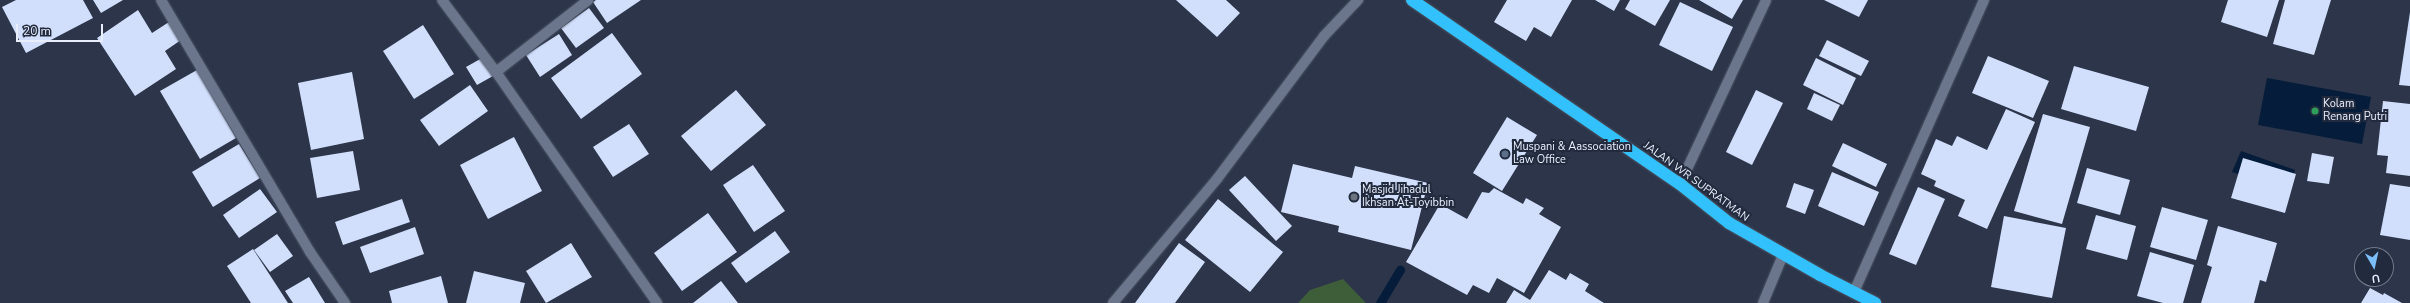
<!DOCTYPE html>
<html>
<head>
<meta charset="utf-8">
<style>
  body { margin:0 }
  #map { position:relative; width:2410px; height:303px; overflow:hidden; background:#2c3549; font-family:"Nunito Sans",sans-serif }
  div>[style] { position:absolute }
  [style*='--x'] { left:calc(var(--x)*1px); top:calc(var(--y)*1px); width:calc(var(--w)*1px); rotate:calc(var(--a)*1deg) }
  .green>* { inset:0; background:#3e5d39 }
  .water>* { inset:0; background:#051d3a }
  .stream>* { height:9px; margin:-4.5px; padding:0 4.5px; transform-origin:4.5px; border-radius:4.5px; background:#051d3a }
  .building>* { inset:0; background:#d1dffc }
  .roads { filter:drop-shadow(0 0 1px #4b5364) drop-shadow(0 0 1px #4b5364) }
  .minor>* { height:10px; margin:-5px; padding:0 5px; transform-origin:5px; border-radius:5px; background:#6b768d }
  .highway>* { height:12px; margin:-6px; padding:0 6px; transform-origin:6px; border-radius:6px; background:#33c1fd }
  .dots>* { width:11px; height:11px; translate:-50% -50%; box-sizing:border-box; border:2px solid #222b3e; border-radius:50% }
  span { translate:-50% -50%; white-space:nowrap; text-align:center; line-height:1.15; -webkit-text-stroke:4px #222b3e; paint-order:stroke }
  .poi-label { font-size:11px; color:#e8eefc }
  .left { translate:0 -50%; text-align:left }
  .street-label { font-size:11px; color:#e8eefc }
  .north { position:absolute; left:2354px; top:247px; width:40px; height:40px; box-sizing:border-box; background:#222b3e; border:1px solid #71798a; border-radius:50%; rotate:171deg; font-size:11px; font-weight:700; line-height:16px; text-align:center; color:#e8eefc }
  .north::after { content:''; display:block; margin:auto; width:14px; height:18px; background:#7cbef9; clip-path:polygon(50% 0,100% 100%,50% 72%,0 100%) }
  .scale { position:absolute; left:16px; top:24px; width:87px; height:18px; box-sizing:border-box; border:2px solid #e8eefc; border-top:0; padding-left:5px; font-size:12px; line-height:14px; white-space:nowrap; color:#e8eefc; -webkit-text-stroke:3px #222b3e; paint-order:stroke }
</style>
</head>
<body>
<div id="map">
  <div class="green">
    <i style="clip-path:polygon(1343px 279px,1366px 303px,1298px 303px,1310px 290px)"></i>
  </div>
  <div class="water">
    <i style="clip-path:polygon(2267px 78px,2371px 97px,2362px 144px,2258px 125px)"></i>
    <i style="clip-path:polygon(2241px 151px,2295px 170px,2290px 191px,2232px 172px)"></i>
  </div>
  <div class="stream">
    <i style="--x:1380;--y:303;--w:39;--a:-59"></i>
  </div>
  <div class="building">
    <i style="clip-path:polygon(16px 0,83px 0,93px 18px,26px 53px,2px 7px)"></i>
    <i style="clip-path:polygon(93px 0,123px 0,101px 13px)"></i>
    <i style="clip-path:polygon(596px 0,641px 0,607px 23px,593px 2px)"></i>
    <i style="clip-path:polygon(1176px 0,1226px 0,1240px 13px,1217px 37px)"></i>
    <i style="clip-path:polygon(1507px 0,1572px 0,1551px 37px,1534px 27px,1526px 41px,1494px 22px)"></i>
    <i style="clip-path:polygon(1595px 0,1620px 0,1614px 11px)"></i>
    <i style="clip-path:polygon(1630px 0,1670px 0,1655px 26px,1625px 9px)"></i>
    <i style="clip-path:polygon(1699px 0,1743px 0,1732px 19px)"></i>
    <i style="clip-path:polygon(1824px 0,1868px 0,1859px 17px)"></i>
    <i style="clip-path:polygon(2228px 0,2279px 0,2267px 37px,2221px 22px)"></i>
    <i style="clip-path:polygon(2285px 0,2331px 0,2314px 55px,2273px 44px)"></i>
    <i style="clip-path:polygon(1680px 2px,1733px 27px,1712px 71px,1659px 45px)"></i>
    <i style="clip-path:polygon(589px 8px,604px 28px,576px 48px,561px 28px)"></i>
    <i style="clip-path:polygon(138px 10px,152px 33px,169px 22px,181px 40px,165px 51px,176px 69px,135px 96px,97px 38px)"></i>
    <i style="clip-path:polygon(2410px 12px,2410px 86px,2399px 85px)"></i>
    <i style="clip-path:polygon(423px 25px,454px 74px,414px 99px,383px 51px)"></i>
    <i style="clip-path:polygon(612px 33px,642px 74px,581px 119px,551px 78px)"></i>
    <i style="clip-path:polygon(559px 34px,572px 55px,540px 77px,526px 55px)"></i>
    <i style="clip-path:polygon(1827px 40px,1869px 61px,1861px 76px,1819px 56px)"></i>
    <i style="clip-path:polygon(1988px 56px,2049px 81px,2033px 118px,1972px 93px)"></i>
    <i style="clip-path:polygon(482px 58px,493px 76px,477px 85px,466px 67px)"></i>
    <i style="clip-path:polygon(1816px 58px,1856px 78px,1843px 105px,1803px 85px)"></i>
    <i style="clip-path:polygon(2074px 66px,2149px 87px,2136px 131px,2061px 109px)"></i>
    <i style="clip-path:polygon(197px 70px,236px 138px,200px 159px,160px 91px)"></i>
    <i style="clip-path:polygon(352px 72px,364px 139px,311px 150px,298px 83px)"></i>
    <i style="clip-path:polygon(470px 85px,488px 111px,439px 146px,420px 120px)"></i>
    <i style="clip-path:polygon(736px 90px,766px 125px,711px 171px,681px 136px)"></i>
    <i style="clip-path:polygon(1756px 90px,1783px 103px,1752px 165px,1726px 152px)"></i>
    <i style="clip-path:polygon(1814px 93px,1840px 105px,1832px 121px,1807px 109px)"></i>
    <i style="clip-path:polygon(2383px 101px,2410px 104px,2410px 176px,2386px 173px,2388px 156px,2377px 155px)"></i>
    <i style="clip-path:polygon(2006px 109px,2035px 122px,1987px 229px,1958px 216px,1965px 200px,1934px 186px,1936px 181px,1921px 174px,1936px 139px,1952px 146px,1957px 136px,1987px 150px)"></i>
    <i style="clip-path:polygon(2043px 114px,2090px 127px,2062px 224px,2014px 211px)"></i>
    <i style="clip-path:polygon(1507px 117px,1537px 135px,1502px 191px,1473px 173px)"></i>
    <i style="clip-path:polygon(629px 124px,649px 154px,613px 177px,593px 147px)"></i>
    <i style="clip-path:polygon(514px 137px,542px 191px,488px 219px,460px 165px)"></i>
    <i style="clip-path:polygon(1843px 143px,1887px 164px,1876px 187px,1832px 166px)"></i>
    <i style="clip-path:polygon(239px 144px,260px 178px,213px 207px,192px 172px)"></i>
    <i style="clip-path:polygon(353px 151px,360px 190px,317px 198px,310px 158px)"></i>
    <i style="clip-path:polygon(2312px 153px,2334px 157px,2329px 184px,2307px 181px)"></i>
    <i style="clip-path:polygon(2243px 158px,2296px 174px,2285px 213px,2231px 198px)"></i>
    <i style="clip-path:polygon(1293px 164px,1352px 178px,1355px 166px,1428px 183px,1411px 250px,1338px 232px,1339px 226px,1281px 212px)"></i>
    <i style="clip-path:polygon(753px 165px,785px 211px,754px 232px,723px 185px)"></i>
    <i style="clip-path:polygon(2087px 168px,2130px 180px,2120px 215px,2077px 203px)"></i>
    <i style="clip-path:polygon(1832px 172px,1879px 192px,1864px 226px,1818px 206px)"></i>
    <i style="clip-path:polygon(1245px 176px,1292px 226px,1276px 241px,1229px 190px)"></i>
    <i style="clip-path:polygon(1794px 183px,1814px 190px,1805px 214px,1786px 207px)"></i>
    <i style="clip-path:polygon(2390px 184px,2410px 187px,2410px 240px,2380px 235px)"></i>
    <i style="clip-path:polygon(1918px 187px,1945px 199px,1916px 265px,1889px 254px)"></i>
    <i style="clip-path:polygon(1494px 188px,1523px 204px,1526px 198px,1544px 208px,1539px 214px,1561px 227px,1524px 293px,1497px 278px,1489px 293px,1473px 285px,1467px 295px,1406px 262px,1440px 204px,1467px 219px,1482px 192px,1489px 193px)"></i>
    <i style="clip-path:polygon(260px 189px,277px 212px,239px 238px,223px 215px)"></i>
    <i style="clip-path:polygon(402px 199px,410px 222px,343px 245px,335px 222px)"></i>
    <i style="clip-path:polygon(1218px 199px,1283px 252px,1250px 292px,1185px 240px)"></i>
    <i style="clip-path:polygon(2162px 207px,2208px 220px,2196px 260px,2150px 247px)"></i>
    <i style="clip-path:polygon(708px 213px,737px 252px,682px 291px,654px 253px)"></i>
    <i style="clip-path:polygon(2096px 215px,2136px 226px,2127px 260px,2086px 249px)"></i>
    <i style="clip-path:polygon(2004px 216px,2066px 228px,2052px 298px,1991px 287px)"></i>
    <i style="clip-path:polygon(2218px 226px,2277px 243px,2266px 282px,2260px 280px,2254px 303px,2201px 303px,2212px 267px,2207px 265px)"></i>
    <i style="clip-path:polygon(415px 227px,424px 254px,370px 273px,360px 247px)"></i>
    <i style="clip-path:polygon(775px 231px,790px 252px,746px 283px,731px 263px)"></i>
    <i style="clip-path:polygon(277px 234px,293px 256px,270px 272px,254px 250px)"></i>
    <i style="clip-path:polygon(571px 243px,592px 277px,546px 303px,526px 271px)"></i>
    <i style="clip-path:polygon(1179px 243px,1205px 262px,1175px 303px,1135px 303px)"></i>
    <i style="clip-path:polygon(253px 249px,288px 303px,251px 303px,227px 266px)"></i>
    <i style="clip-path:polygon(2150px 252px,2194px 265px,2183px 303px,2163px 303px,2137px 296px)"></i>
    <i style="clip-path:polygon(1549px 270px,1566px 280px,1570px 273px,1589px 284px,1585px 291px,1604px 303px,1506px 303px,1514px 290px,1530px 300px)"></i>
    <i style="clip-path:polygon(474px 271px,525px 283px,520px 303px,466px 303px)"></i>
    <i style="clip-path:polygon(441px 276px,448px 303px,392px 303px,389px 291px)"></i>
    <i style="clip-path:polygon(309px 277px,325px 303px,293px 303px,285px 291px)"></i>
    <i style="clip-path:polygon(721px 281px,738px 303px,693px 303px)"></i>
    <i style="clip-path:polygon(2370px 288px,2383px 295px,2384px 293px,2402px 303px,2361px 303px)"></i>
  </div>
  <div class="roads">
    <div class="minor">
      <i style="--x:161;--y:0;--w:293;--a:59.4"></i>
      <i style="--x:310;--y:252;--w:62;--a:55.5"></i>
      <i style="--x:442;--y:0;--w:90;--a:53.1"></i>
      <i style="--x:496;--y:72;--w:282;--a:55.1"></i>
      <i style="--x:496;--y:72;--w:117;--a:-38"></i>
      <i style="--x:1680;--y:184;--w:203;--a:-64.9"></i>
      <i style="--x:1854;--y:292;--w:320;--a:-66"></i>
      <i style="--x:1113;--y:303;--w:162;--a:-50"></i>
      <i style="--x:1217;--y:179;--w:179;--a:-53.2"></i>
      <i style="--x:1324;--y:36;--w:50;--a:-46.6"></i>
      <i style="--x:1763;--y:303;--w:52;--a:-67.4"></i>
    </div>
    <div class="highway">
      <i style="--x:1412;--y:0;--w:325;--a:34.5"></i>
      <i style="--x:1680;--y:184;--w:63;--a:38.5"></i>
      <i style="--x:1729;--y:223;--w:105;--a:29.7"></i>
      <i style="--x:1820;--y:275;--w:62;--a:27"></i>
    </div>
  </div>
  <div class="dots">
    <i style="left:2315px;top:111px;background:#2e9e5b"></i>
    <i style="left:1505px;top:154px;background:#5c6f8a"></i>
    <i style="left:1354px;top:197px;background:#6b7280"></i>
  </div>
  <div class="poi-label">
    <span class="left" style="left:2323px;top:111px">Kolam<br>Renang Putri</span>
    <span class="left" style="left:1513px;top:154px">Muspani &amp; Aassociation<br>Law Office</span>
    <span class="left" style="left:1362px;top:197px">Masjid Jihadul<br>Ikhsan At-Toyibbin</span>
  </div>
  <div class="street-label">
    <span style="left:1696px;top:182px;rotate:36deg">JALAN WR SUPRATMAN</span>
  </div>
  <div class="north">U</div>
  <div class="scale">20 m</div>
</div>
</body>
</html>
